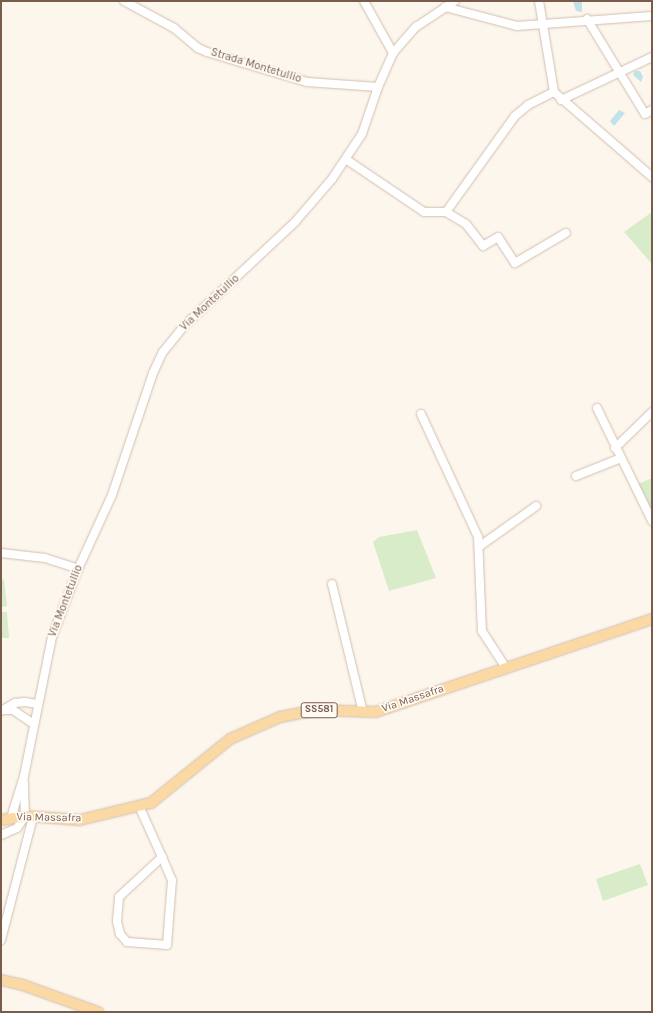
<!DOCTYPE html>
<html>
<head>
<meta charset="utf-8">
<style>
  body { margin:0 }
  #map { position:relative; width:653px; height:1013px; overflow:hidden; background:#fdf6ec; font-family:Karla,sans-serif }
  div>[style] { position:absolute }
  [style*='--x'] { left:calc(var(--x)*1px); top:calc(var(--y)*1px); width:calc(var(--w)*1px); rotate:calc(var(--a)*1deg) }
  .green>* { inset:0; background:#d8ecc9 }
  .water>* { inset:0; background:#bfe3e8 }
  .roads { filter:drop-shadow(0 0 1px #d1beb0) drop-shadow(0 0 1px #d1beb0) }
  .minor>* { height:8px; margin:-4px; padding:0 4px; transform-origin:4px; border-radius:4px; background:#fff }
  .major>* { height:10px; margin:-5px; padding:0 5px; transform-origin:5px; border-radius:5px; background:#fbd9a5 }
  span { translate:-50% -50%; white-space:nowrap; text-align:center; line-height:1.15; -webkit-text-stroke:3.5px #fffaf3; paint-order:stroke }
  .shield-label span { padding:1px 3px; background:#fffaf3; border:1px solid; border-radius:3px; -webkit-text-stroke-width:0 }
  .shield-label { font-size:10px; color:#7a5c4d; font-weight:700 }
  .street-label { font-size:11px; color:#7a5c4d }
  .frame { position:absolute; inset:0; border:2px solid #7a5c4d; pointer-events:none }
</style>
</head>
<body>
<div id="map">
  <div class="green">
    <i style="clip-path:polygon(652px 212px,652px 264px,624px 232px)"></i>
    <i style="clip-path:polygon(652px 478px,652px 514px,638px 484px)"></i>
    <i style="clip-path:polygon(417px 530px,436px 578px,389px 591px,373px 542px,379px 537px)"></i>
    <i style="clip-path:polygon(4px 579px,7px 606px,1px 607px,1px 580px)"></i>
    <i style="clip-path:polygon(1px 612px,7px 612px,9px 638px,1px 638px)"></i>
    <i style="clip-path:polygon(640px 864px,648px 885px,603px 901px,596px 879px)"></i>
  </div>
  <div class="water">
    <i style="clip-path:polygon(573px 1px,582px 1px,582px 12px,576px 11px)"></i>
    <i style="clip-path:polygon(635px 71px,640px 71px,643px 77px,641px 82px,633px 75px)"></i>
    <i style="clip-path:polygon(619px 110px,625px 113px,614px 126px,610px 121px)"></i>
  </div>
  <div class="roads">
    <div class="minor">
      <i style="--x:124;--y:1;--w:57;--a:28.4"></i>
      <i style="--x:174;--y:28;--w:31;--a:40"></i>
      <i style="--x:198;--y:48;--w:10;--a:24"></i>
      <i style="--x:207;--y:52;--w:104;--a:16.7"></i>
      <i style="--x:307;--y:82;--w:71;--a:4"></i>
      <i style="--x:364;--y:1;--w:60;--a:60.9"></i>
      <i style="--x:539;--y:1;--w:92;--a:80.6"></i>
      <i style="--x:554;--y:92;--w:130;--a:40.9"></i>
      <i style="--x:445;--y:7;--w:74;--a:14.8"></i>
      <i style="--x:517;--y:26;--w:135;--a:-4.2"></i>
      <i style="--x:587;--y:19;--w:111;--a:58.6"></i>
      <i style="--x:645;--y:114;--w:8;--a:-30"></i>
      <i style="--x:561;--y:100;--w:101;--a:-25.3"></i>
      <i style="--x:347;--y:160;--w:93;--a:34"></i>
      <i style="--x:424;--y:212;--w:22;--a:0"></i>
      <i style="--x:446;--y:212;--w:23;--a:31"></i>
      <i style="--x:466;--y:224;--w:28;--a:52"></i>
      <i style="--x:483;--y:246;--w:17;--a:-31"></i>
      <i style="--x:498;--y:237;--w:31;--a:57"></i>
      <i style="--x:515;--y:263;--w:59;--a:-30.5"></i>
      <i style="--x:446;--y:212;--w:118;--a:-54.3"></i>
      <i style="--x:515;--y:116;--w:17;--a:-40"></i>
      <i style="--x:528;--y:105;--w:29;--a:-27"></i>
      <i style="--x:597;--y:408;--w:126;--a:64"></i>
      <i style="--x:421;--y:414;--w:136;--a:65.1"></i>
      <i style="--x:478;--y:537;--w:94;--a:87.6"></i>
      <i style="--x:482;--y:631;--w:44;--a:57"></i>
      <i style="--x:615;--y:448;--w:52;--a:-44.2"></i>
      <i style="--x:576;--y:476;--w:48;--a:-21.8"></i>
      <i style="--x:480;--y:546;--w:69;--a:-35.5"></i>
      <i style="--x:1;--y:553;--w:44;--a:6.5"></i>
      <i style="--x:45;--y:558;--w:35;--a:18"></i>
      <i style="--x:332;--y:584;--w:132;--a:76.4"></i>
      <i style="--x:4;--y:710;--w:9;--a:0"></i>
      <i style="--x:13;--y:710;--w:23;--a:34"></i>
      <i style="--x:1;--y:711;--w:16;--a:-30"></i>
      <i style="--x:15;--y:703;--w:10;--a:-6"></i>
      <i style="--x:25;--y:702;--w:12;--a:9"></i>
      <i style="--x:139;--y:806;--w:56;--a:65.7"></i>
      <i style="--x:162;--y:857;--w:25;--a:67"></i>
      <i style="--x:172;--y:880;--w:65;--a:94.4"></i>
      <i style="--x:167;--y:945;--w:40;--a:-175.7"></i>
      <i style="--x:127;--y:942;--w:11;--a:-131"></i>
      <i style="--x:120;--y:934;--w:13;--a:-103"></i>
      <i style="--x:117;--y:921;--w:24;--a:-85"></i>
      <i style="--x:119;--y:897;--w:59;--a:-42.9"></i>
      <i style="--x:11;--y:818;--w:44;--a:-72.8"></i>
      <i style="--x:24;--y:776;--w:142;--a:-78.6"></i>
      <i style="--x:52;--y:637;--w:73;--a:-69.1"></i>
      <i style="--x:78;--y:569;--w:81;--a:-65.3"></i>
      <i style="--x:112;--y:495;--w:129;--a:-71.4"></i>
      <i style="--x:153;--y:373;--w:23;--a:-65"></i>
      <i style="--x:163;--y:352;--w:35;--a:-51"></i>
      <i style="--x:185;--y:325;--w:151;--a:-43.1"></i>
      <i style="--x:295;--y:222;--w:57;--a:-49.3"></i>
      <i style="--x:332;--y:179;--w:54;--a:-56.3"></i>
      <i style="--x:362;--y:134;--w:50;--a:-71.2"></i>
      <i style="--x:378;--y:87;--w:37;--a:-66"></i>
      <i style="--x:393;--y:53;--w:35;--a:-49"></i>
      <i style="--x:416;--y:27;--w:47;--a:-33.7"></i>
      <i style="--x:1;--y:835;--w:17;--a:-24"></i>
      <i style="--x:17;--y:828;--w:14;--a:-56"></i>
      <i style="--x:25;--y:816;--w:35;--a:-92"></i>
      <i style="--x:1;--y:940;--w:127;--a:-75.4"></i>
    </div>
    <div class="major">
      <i style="--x:1;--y:820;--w:24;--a:-9"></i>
      <i style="--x:25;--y:816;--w:55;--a:4.2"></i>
      <i style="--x:80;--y:820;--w:73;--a:-13.5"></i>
      <i style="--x:151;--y:803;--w:102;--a:-39"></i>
      <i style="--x:230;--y:739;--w:55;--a:-23.7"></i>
      <i style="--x:280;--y:717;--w:38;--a:-11"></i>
      <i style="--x:317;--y:710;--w:59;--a:1.9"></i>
      <i style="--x:376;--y:712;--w:291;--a:-18.6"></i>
      <i style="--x:1;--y:980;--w:23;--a:13"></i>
      <i style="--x:23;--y:985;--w:80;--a:19.8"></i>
    </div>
  </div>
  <div class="shield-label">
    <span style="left:319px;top:710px">SS581</span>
  </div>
  <div class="street-label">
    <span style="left:256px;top:66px;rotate:17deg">Strada Montetullio</span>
    <span style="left:210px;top:303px;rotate:-43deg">Via Montetullio</span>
    <span style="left:66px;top:601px;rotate:-69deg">Via Montetullio</span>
    <span style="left:413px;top:699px;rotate:-19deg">Via Massafra</span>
    <span style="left:49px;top:818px;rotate:1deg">Via Massafra</span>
  </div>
  <div class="frame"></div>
</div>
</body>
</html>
